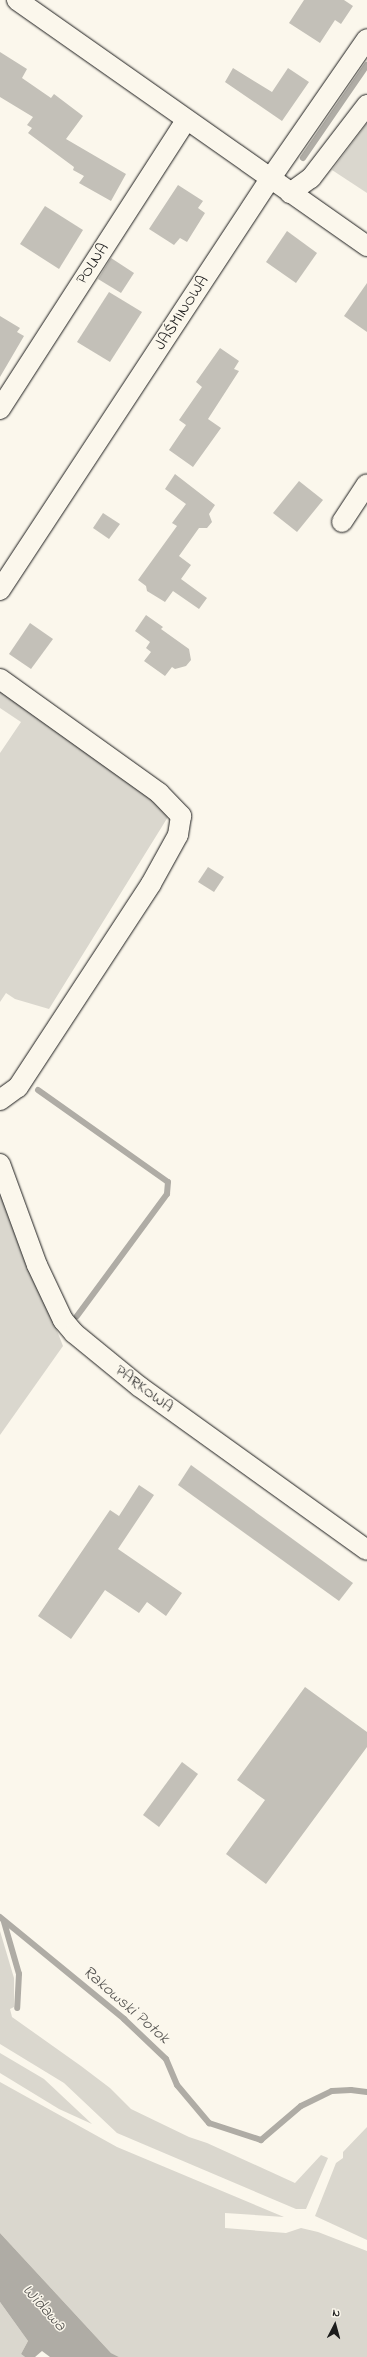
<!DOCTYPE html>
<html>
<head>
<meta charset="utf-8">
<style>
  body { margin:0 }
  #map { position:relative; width:367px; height:2357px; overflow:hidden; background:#fbf7ec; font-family:"Indie Flower",sans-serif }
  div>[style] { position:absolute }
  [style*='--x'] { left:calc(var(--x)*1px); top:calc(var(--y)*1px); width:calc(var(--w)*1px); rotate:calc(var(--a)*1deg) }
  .green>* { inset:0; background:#dad7ce }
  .water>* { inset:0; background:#afaca5 }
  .stream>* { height:6px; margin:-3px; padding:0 3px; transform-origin:3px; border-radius:3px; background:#afaca5 }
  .building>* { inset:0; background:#c3c0b8 }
  .roads { filter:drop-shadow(0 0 1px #1c1c1c) drop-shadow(0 0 1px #1c1c1c) }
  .minor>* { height:20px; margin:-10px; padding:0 10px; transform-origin:10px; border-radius:10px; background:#fbf7ec }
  span { translate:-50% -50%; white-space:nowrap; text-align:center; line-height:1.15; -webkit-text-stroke:3px #fbf7ec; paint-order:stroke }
  .street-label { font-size:16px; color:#1c1c1c }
  .water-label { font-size:17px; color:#575653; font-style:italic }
  .north { position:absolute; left:315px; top:2305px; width:40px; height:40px; -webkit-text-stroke:3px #fbf7ec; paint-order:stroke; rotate:6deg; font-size:11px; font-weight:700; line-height:16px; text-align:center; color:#1c1c1c }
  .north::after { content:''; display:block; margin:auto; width:14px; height:18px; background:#1c1c1c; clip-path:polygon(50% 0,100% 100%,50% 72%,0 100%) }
</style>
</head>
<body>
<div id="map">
  <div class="green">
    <i style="clip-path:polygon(367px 123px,367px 193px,332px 170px)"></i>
    <i style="clip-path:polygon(0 687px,171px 812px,49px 1009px,15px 999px,6px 993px,0 1002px,0 753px,21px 722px,0 708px)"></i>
    <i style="clip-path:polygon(0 1192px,12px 1216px,63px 1346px,0 1435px)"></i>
    <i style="clip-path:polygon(0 1931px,14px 1978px,14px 2007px,10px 2009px,12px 2017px,81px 2066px,110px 2088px,131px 2109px,189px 2137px,207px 2143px,295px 2183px,321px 2155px,328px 2158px,306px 2209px,296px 2209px,117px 2133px,64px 2083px,0 2044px)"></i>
    <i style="clip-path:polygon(0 2053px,44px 2079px,92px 2124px,59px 2109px,0 2073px)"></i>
    <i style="clip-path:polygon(0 2082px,117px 2147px,284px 2217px,225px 2213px,225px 2228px,286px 2233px,301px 2228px,318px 2232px,367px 2251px,367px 2357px,119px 2357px,111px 2353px,0 2233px)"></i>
    <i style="clip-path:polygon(367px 2127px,367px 2240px,315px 2216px,336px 2163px,343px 2158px,343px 2152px)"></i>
    <i style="clip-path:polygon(0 2302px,28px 2341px,21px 2354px,25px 2357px,0 2357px)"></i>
  </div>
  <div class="water">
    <i style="clip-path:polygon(0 2233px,111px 2353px,119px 2357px,50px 2357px,42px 2351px,35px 2357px,25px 2357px,21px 2354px,28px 2341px,0 2302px)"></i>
  </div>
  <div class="stream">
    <i style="--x:303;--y:158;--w:113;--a:-55.5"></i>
    <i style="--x:38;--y:1090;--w:159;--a:35.3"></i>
    <i style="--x:168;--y:1182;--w:12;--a:95"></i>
    <i style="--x:167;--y:1194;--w:152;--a:126.4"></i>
    <i style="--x:0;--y:1917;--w:161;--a:39.4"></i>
    <i style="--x:124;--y:2019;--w:58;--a:43.6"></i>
    <i style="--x:166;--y:2059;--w:28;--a:67"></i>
    <i style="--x:177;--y:2085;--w:50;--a:49.9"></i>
    <i style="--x:209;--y:2123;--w:55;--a:18.1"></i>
    <i style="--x:261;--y:2140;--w:52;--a:-40.4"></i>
    <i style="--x:301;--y:2106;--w:34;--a:-26"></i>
    <i style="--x:332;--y:2091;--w:19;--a:-3"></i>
    <i style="--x:351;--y:2090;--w:16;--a:7"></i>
    <i style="--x:4;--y:1922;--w:54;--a:73.9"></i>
    <i style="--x:19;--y:1974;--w:34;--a:93"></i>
  </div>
  <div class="building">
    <i style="clip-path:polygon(304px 0,344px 0,353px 6px,341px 24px,335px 20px,320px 43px,289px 23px)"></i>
    <i style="clip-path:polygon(0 52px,27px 69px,22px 78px,51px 98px,54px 94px,83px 116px,66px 139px,126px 174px,111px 201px,79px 183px,84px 176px,73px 170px,74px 167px,28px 133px,32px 128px,27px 125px,33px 117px,0 97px)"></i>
    <i style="clip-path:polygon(233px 68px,272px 92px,288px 68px,309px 82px,282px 121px,225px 82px)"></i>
    <i style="clip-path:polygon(178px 185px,203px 201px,198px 208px,205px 213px,187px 242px,180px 238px,174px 245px,149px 229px)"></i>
    <i style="clip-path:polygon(45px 206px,83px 230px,59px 269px,20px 244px)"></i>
    <i style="clip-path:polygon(287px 231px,317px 253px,296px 283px,266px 262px)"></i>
    <i style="clip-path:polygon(111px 258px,134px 273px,121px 293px,98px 279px)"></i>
    <i style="clip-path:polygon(367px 283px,367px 332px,344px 316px)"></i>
    <i style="clip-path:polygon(109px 292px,142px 312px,110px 362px,77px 342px)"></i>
    <i style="clip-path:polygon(0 316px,20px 328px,17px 332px,24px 336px,0 377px)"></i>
    <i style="clip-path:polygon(220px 348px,239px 361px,234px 369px,239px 371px,208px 419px,221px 428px,193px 467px,169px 450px,186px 425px,179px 420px,202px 387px,196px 382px)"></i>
    <i style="clip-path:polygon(175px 474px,215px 505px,209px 514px,212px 522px,207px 528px,199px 528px,179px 556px,191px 565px,181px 579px,207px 598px,199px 609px,173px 591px,165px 602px,147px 591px,146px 586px,138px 580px,177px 526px,172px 523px,186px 504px,165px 489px)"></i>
    <i style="clip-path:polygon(299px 481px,323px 500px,297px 532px,273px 513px)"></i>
    <i style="clip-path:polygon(103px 513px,120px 524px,109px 539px,93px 528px)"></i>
    <i style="clip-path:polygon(146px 615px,163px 627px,161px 629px,189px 649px,191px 660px,186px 666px,175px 669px,172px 667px,165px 676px,144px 661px,151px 652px,146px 648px,150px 642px,135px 631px)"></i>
    <i style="clip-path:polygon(30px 623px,53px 639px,31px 669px,9px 654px)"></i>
    <i style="clip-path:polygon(208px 867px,224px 877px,214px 892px,198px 882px)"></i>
    <i style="clip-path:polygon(191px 1465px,353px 1583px,339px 1601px,178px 1485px)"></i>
    <i style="clip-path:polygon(139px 1485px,154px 1495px,118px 1549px,182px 1593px,166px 1616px,147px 1602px,139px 1613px,105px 1590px,71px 1639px,38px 1616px,110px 1510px,119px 1516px)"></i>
    <i style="clip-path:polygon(305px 1687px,367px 1732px,367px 1747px,266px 1884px,226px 1854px,265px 1800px,237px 1780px)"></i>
    <i style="clip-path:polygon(182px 1762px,198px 1774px,159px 1827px,143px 1815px)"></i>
  </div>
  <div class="roads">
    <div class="minor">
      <i style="--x:17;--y:0;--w:428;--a:35.1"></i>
      <i style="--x:290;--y:193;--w:26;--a:-36"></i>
      <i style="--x:311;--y:178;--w:92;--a:-52.5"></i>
      <i style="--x:0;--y:409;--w:344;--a:-57.2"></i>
      <i style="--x:342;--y:522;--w:45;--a:-56.7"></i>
      <i style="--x:0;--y:590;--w:492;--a:-56.7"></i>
      <i style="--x:270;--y:179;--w:170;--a:-55.3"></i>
      <i style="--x:0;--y:679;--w:196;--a:35.6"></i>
      <i style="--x:159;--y:793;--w:32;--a:46"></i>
      <i style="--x:181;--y:816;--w:19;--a:99"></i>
      <i style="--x:178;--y:835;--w:56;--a:118.9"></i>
      <i style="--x:151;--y:884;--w:243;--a:123.2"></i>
      <i style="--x:18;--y:1087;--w:22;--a:144"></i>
      <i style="--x:0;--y:1164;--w:108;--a:69.9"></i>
      <i style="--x:37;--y:1265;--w:61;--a:64.7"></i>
      <i style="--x:63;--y:1320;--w:17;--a:50"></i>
      <i style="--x:74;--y:1333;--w:85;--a:39.3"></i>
      <i style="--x:140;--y:1387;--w:279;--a:35.7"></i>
    </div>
  </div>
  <div class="street-label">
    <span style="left:93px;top:264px;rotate:-57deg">POLNA</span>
    <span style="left:182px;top:313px;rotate:-57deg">JAŚMINOWA</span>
    <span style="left:144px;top:1389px;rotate:37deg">PARKOWA</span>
  </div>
  <div class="water-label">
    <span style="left:126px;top:2005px;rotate:41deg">Rakowski Potok</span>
    <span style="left:44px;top:2308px;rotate:48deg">Widawa</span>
  </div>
  <div class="north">N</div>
</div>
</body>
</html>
